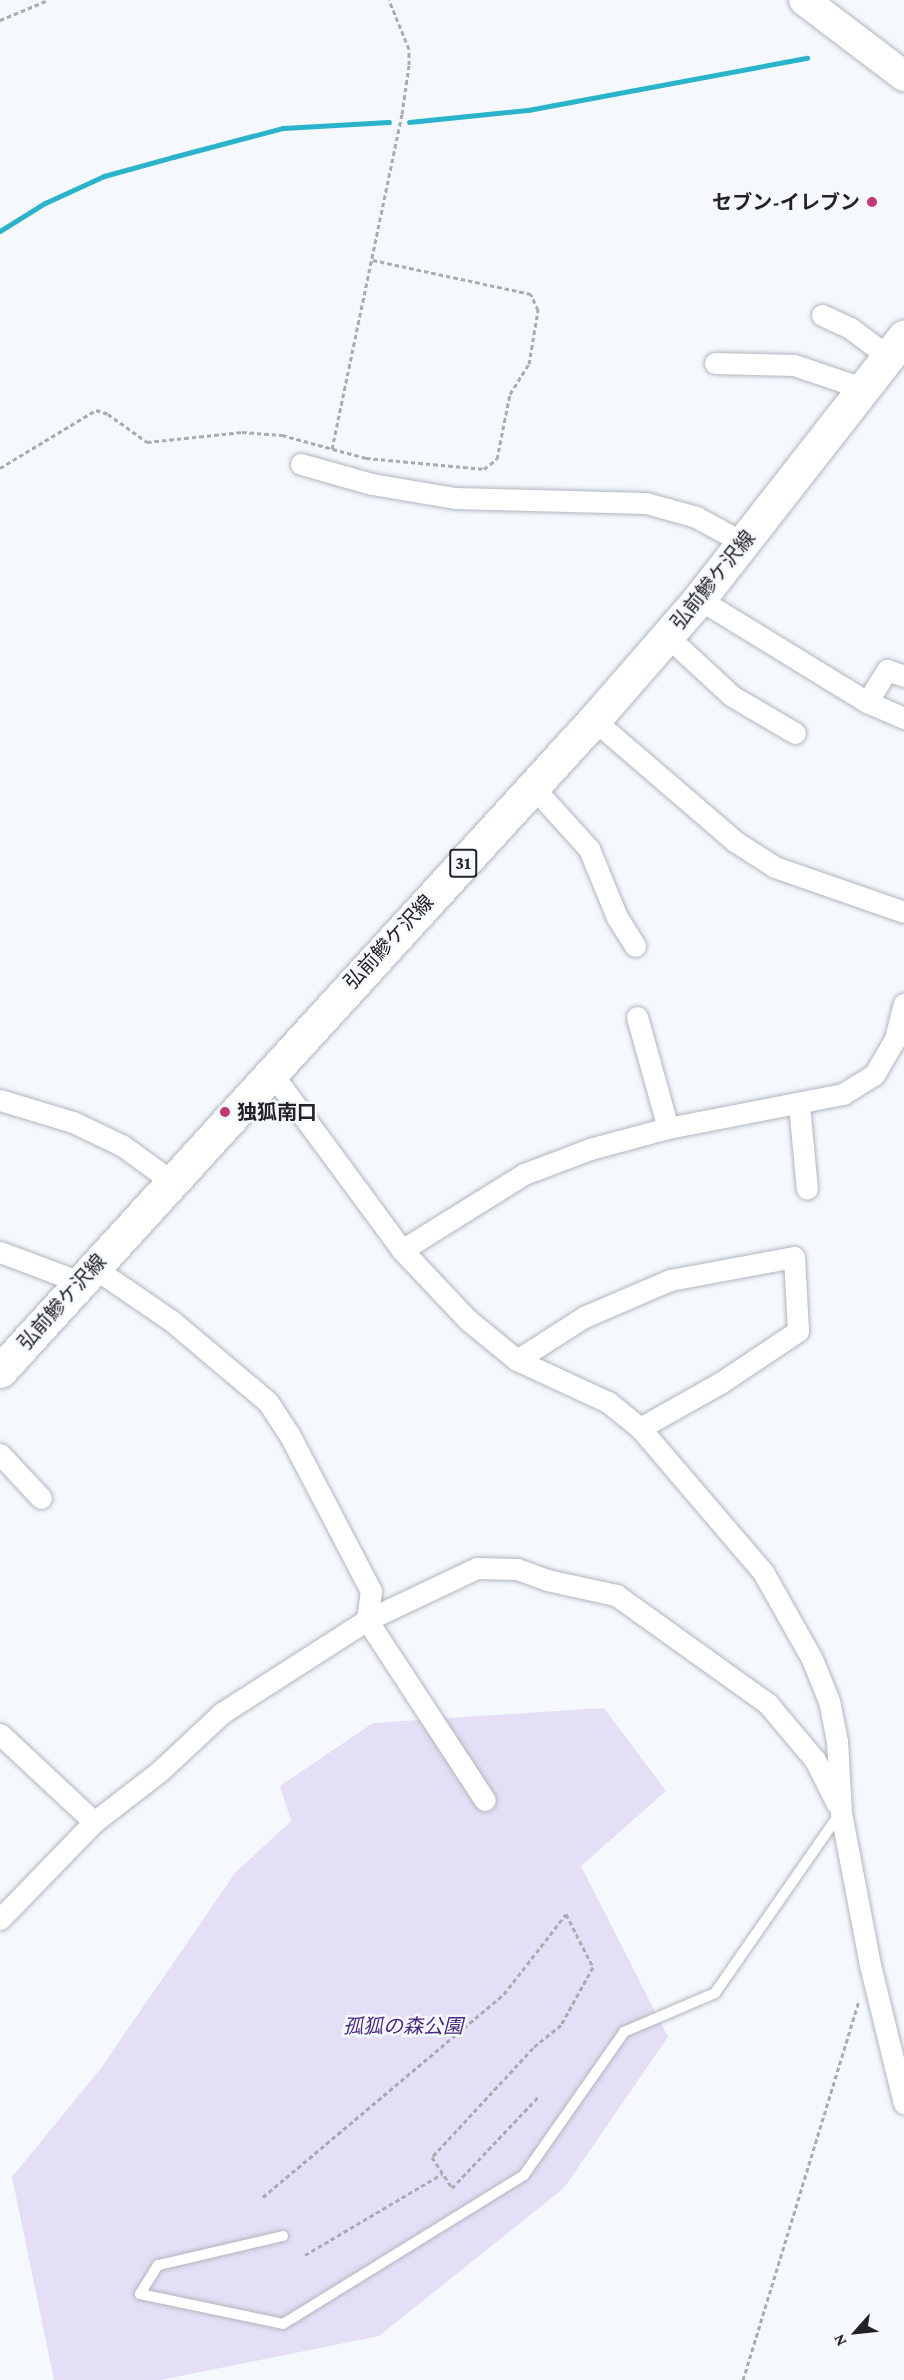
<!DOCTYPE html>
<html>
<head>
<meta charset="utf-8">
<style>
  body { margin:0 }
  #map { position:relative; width:904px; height:2380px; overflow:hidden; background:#f5f9fe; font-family:"Crimson Pro","Noto Sans JP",serif }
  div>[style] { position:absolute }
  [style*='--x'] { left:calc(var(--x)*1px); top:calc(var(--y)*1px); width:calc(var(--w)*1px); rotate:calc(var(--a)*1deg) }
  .green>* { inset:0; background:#e4dff7 }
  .stream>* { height:5px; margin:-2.5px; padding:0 2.5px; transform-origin:2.5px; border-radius:2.5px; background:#2ab4cc }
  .path>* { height:3px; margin-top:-1.5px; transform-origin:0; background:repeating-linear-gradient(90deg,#a8abaf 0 4.5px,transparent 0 7.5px) }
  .roads { filter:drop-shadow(0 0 2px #b0b6bd) drop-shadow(0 0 2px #b0b6bd) }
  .lane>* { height:10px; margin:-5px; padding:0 5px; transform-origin:5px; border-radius:5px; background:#fff }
  .street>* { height:21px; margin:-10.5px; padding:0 10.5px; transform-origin:10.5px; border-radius:10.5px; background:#fff }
  .secondary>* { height:30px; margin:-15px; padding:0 15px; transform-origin:15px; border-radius:15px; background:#fff }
  .primary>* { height:33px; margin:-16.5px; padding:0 16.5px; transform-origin:16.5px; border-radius:16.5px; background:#fff }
  .dots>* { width:16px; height:16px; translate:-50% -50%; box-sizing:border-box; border:3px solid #f5f9fe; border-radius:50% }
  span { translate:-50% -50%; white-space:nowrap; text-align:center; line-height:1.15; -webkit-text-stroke:5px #f5f9fe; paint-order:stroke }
  .shield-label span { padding:2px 4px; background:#f5f9fe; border:2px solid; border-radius:4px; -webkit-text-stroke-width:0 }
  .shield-label { font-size:18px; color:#212326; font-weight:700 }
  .poi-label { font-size:20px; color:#212326; font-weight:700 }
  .right { translate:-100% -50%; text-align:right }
  .left { translate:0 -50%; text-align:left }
  .street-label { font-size:20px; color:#212326 }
  .park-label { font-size:20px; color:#482682; font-style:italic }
  .north { position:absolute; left:826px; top:2302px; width:60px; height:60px; -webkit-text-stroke:4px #f5f9fe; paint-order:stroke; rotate:243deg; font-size:16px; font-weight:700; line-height:24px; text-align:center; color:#212326 }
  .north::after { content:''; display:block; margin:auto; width:21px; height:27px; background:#212326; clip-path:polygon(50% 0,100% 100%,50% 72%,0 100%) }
</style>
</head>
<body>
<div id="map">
  <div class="green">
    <i style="clip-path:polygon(604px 1708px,666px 1791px,581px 1866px,668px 2037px,564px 2188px,379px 2336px,161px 2380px,54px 2380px,12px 2177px,101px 2068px,235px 1873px,291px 1821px,280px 1786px,373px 1723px)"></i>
  </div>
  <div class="stream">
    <i style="--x:409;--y:122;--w:120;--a:-5.8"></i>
    <i style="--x:528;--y:110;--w:284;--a:-10.6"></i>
    <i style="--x:0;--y:231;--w:53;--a:-31.9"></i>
    <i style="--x:45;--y:203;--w:65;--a:-24.6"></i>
    <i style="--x:104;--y:176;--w:72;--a:-15.4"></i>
    <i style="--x:173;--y:157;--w:114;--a:-14.8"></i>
    <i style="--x:283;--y:128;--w:106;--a:-3.2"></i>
  </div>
  <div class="path">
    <i style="--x:0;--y:20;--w:52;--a:-22.6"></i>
    <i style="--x:332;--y:449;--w:342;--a:-78.2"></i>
    <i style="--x:402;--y:114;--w:49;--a:-81.9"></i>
    <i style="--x:409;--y:65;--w:16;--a:-90"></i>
    <i style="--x:409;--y:49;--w:53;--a:-112.2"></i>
    <i style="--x:0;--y:468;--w:112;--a:-31.1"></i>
    <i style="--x:96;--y:410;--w:13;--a:18"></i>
    <i style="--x:108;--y:414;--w:48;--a:35.7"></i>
    <i style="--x:147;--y:442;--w:96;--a:-6"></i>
    <i style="--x:242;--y:432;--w:40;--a:4.3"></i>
    <i style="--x:282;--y:435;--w:87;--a:15.3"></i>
    <i style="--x:366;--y:458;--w:119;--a:5.3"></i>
    <i style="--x:484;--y:469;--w:16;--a:-38"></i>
    <i style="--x:497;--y:459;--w:66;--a:-78.7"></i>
    <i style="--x:510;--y:394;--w:36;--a:-58"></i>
    <i style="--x:529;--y:364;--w:55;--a:-80.5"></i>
    <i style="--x:538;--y:310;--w:17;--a:-114"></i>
    <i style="--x:531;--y:294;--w:163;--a:-167.9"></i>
    <i style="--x:263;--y:2197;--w:315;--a:-40.1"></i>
    <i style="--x:504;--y:1994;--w:101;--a:-52.2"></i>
    <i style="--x:566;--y:1914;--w:59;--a:63"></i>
    <i style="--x:593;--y:1967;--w:66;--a:118.9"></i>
    <i style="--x:561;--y:2025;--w:36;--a:141"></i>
    <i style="--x:533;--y:2048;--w:149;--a:132.8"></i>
    <i style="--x:432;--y:2157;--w:37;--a:57"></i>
    <i style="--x:452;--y:2188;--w:125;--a:-46.6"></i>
    <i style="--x:305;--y:2255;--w:159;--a:-30.6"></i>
    <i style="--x:743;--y:2380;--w:397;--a:-73"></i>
  </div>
  <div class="roads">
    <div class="lane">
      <i style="--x:283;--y:2236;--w:128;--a:166.9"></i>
      <i style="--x:158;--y:2265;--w:34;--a:122"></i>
      <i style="--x:140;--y:2294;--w:146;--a:11.8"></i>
      <i style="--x:283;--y:2324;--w:283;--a:-31.7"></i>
      <i style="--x:524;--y:2175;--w:174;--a:-55"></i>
      <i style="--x:624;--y:2032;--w:99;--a:-23.2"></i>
      <i style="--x:715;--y:1993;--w:219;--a:-55.2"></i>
    </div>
    <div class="street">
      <i style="--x:822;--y:315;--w:31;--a:25"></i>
      <i style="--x:850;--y:328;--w:49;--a:36.6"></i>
      <i style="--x:715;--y:363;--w:79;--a:1.5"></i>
      <i style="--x:794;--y:365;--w:75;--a:18.7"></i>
      <i style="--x:301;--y:464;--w:74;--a:15.7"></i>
      <i style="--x:372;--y:484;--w:84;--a:9.6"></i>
      <i style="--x:455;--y:498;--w:191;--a:1.5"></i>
      <i style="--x:646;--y:503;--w:52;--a:15.6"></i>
      <i style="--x:696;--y:517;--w:55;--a:28.4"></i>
      <i style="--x:699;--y:599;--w:197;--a:31.5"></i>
      <i style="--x:867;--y:702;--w:40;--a:23.4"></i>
      <i style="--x:667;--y:636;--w:88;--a:42.7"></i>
      <i style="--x:732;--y:696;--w:73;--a:30.4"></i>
      <i style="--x:867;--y:702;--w:38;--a:-58"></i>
      <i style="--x:887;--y:670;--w:18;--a:19"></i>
      <i style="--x:594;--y:720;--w:187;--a:40.7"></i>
      <i style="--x:736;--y:842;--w:46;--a:32.7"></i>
      <i style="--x:775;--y:867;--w:137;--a:19.2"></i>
      <i style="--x:533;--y:787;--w:84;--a:47.9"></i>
      <i style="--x:589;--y:849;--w:74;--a:67.6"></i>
      <i style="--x:617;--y:917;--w:34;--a:58"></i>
      <i style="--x:637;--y:1017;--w:115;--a:74.4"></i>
      <i style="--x:270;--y:1071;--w:222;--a:53.6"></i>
      <i style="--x:402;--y:1250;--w:96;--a:46.7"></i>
      <i style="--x:468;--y:1320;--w:63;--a:39.2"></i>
      <i style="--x:517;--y:1360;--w:100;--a:24.8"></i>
      <i style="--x:608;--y:1402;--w:41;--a:39.1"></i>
      <i style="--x:640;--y:1428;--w:189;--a:49.5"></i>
      <i style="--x:763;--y:1572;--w:100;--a:60.6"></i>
      <i style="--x:812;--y:1659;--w:45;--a:68"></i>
      <i style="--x:829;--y:1701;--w:41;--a:78.7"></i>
      <i style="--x:837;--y:1741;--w:72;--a:86.8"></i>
      <i style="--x:841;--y:1813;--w:155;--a:79.2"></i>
      <i style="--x:870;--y:1965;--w:142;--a:76.2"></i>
      <i style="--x:0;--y:1100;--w:76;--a:16.8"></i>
      <i style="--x:73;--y:1122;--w:55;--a:25.6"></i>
      <i style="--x:123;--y:1146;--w:59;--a:36.1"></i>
      <i style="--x:799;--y:1105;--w:84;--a:84.6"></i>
      <i style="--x:402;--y:1250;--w:144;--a:-31.9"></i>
      <i style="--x:524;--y:1174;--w:71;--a:-20.7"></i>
      <i style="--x:590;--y:1149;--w:81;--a:-15.1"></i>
      <i style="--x:668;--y:1128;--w:178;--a:-11"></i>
      <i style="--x:843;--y:1094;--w:36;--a:-32"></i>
      <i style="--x:874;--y:1075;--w:42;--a:-59.7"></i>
      <i style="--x:895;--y:1039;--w:36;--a:-76"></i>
      <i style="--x:0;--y:1252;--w:85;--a:20.6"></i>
      <i style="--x:93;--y:1267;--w:97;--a:34.5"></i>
      <i style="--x:173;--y:1322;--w:124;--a:40.1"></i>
      <i style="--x:268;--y:1402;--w:38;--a:57"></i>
      <i style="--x:289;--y:1434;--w:177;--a:62.4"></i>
      <i style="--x:371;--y:1591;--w:29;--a:98"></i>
      <i style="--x:367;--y:1620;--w:215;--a:56.8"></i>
      <i style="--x:517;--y:1360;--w:80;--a:-32.7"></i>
      <i style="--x:584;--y:1317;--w:94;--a:-23.3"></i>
      <i style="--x:670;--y:1280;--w:126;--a:-10.5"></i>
      <i style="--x:794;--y:1257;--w:74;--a:86.9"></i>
      <i style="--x:798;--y:1331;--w:94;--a:146.3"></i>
      <i style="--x:720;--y:1383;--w:92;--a:150.6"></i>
      <i style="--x:0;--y:1454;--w:60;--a:47"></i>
      <i style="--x:0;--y:1734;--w:129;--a:43.1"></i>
      <i style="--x:0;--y:1919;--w:135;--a:-45.9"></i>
      <i style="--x:94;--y:1822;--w:83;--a:-37.7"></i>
      <i style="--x:160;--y:1771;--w:85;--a:-43.1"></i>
      <i style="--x:222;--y:1713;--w:172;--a:-32.7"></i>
      <i style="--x:367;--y:1620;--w:122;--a:-25.3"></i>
      <i style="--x:477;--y:1568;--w:40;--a:1.4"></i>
      <i style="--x:517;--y:1569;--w:32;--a:20"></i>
      <i style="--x:547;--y:1580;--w:71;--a:12.3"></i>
      <i style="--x:616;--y:1595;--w:187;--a:35.6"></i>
      <i style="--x:768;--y:1704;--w:73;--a:50"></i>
      <i style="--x:815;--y:1760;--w:49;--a:63.4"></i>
    </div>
    <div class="secondary">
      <i style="--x:804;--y:0;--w:126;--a:37.2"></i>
    </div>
    <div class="primary">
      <i style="--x:0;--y:1371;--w:881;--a:-47.62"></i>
      <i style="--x:594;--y:720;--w:160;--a:-49"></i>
      <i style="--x:699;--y:599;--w:333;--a:-52"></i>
    </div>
  </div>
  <div class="dots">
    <i style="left:872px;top:202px;background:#c03875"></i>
    <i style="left:225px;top:1112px;background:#c03875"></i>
  </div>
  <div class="shield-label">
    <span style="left:463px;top:863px">31</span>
  </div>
  <div class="poi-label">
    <span class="right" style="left:860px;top:202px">セブン-イレブン</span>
    <span class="left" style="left:237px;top:1112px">独狐南口</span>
  </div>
  <div class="street-label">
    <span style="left:713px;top:580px;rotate:-51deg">弘前鰺ケ沢線</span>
    <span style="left:389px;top:942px;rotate:-47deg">弘前鰺ケ沢線</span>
    <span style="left:62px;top:1302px;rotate:-48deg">弘前鰺ケ沢線</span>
  </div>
  <div class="park-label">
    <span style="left:403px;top:2026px">孤狐の森公園</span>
  </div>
  <div class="north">N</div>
</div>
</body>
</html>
